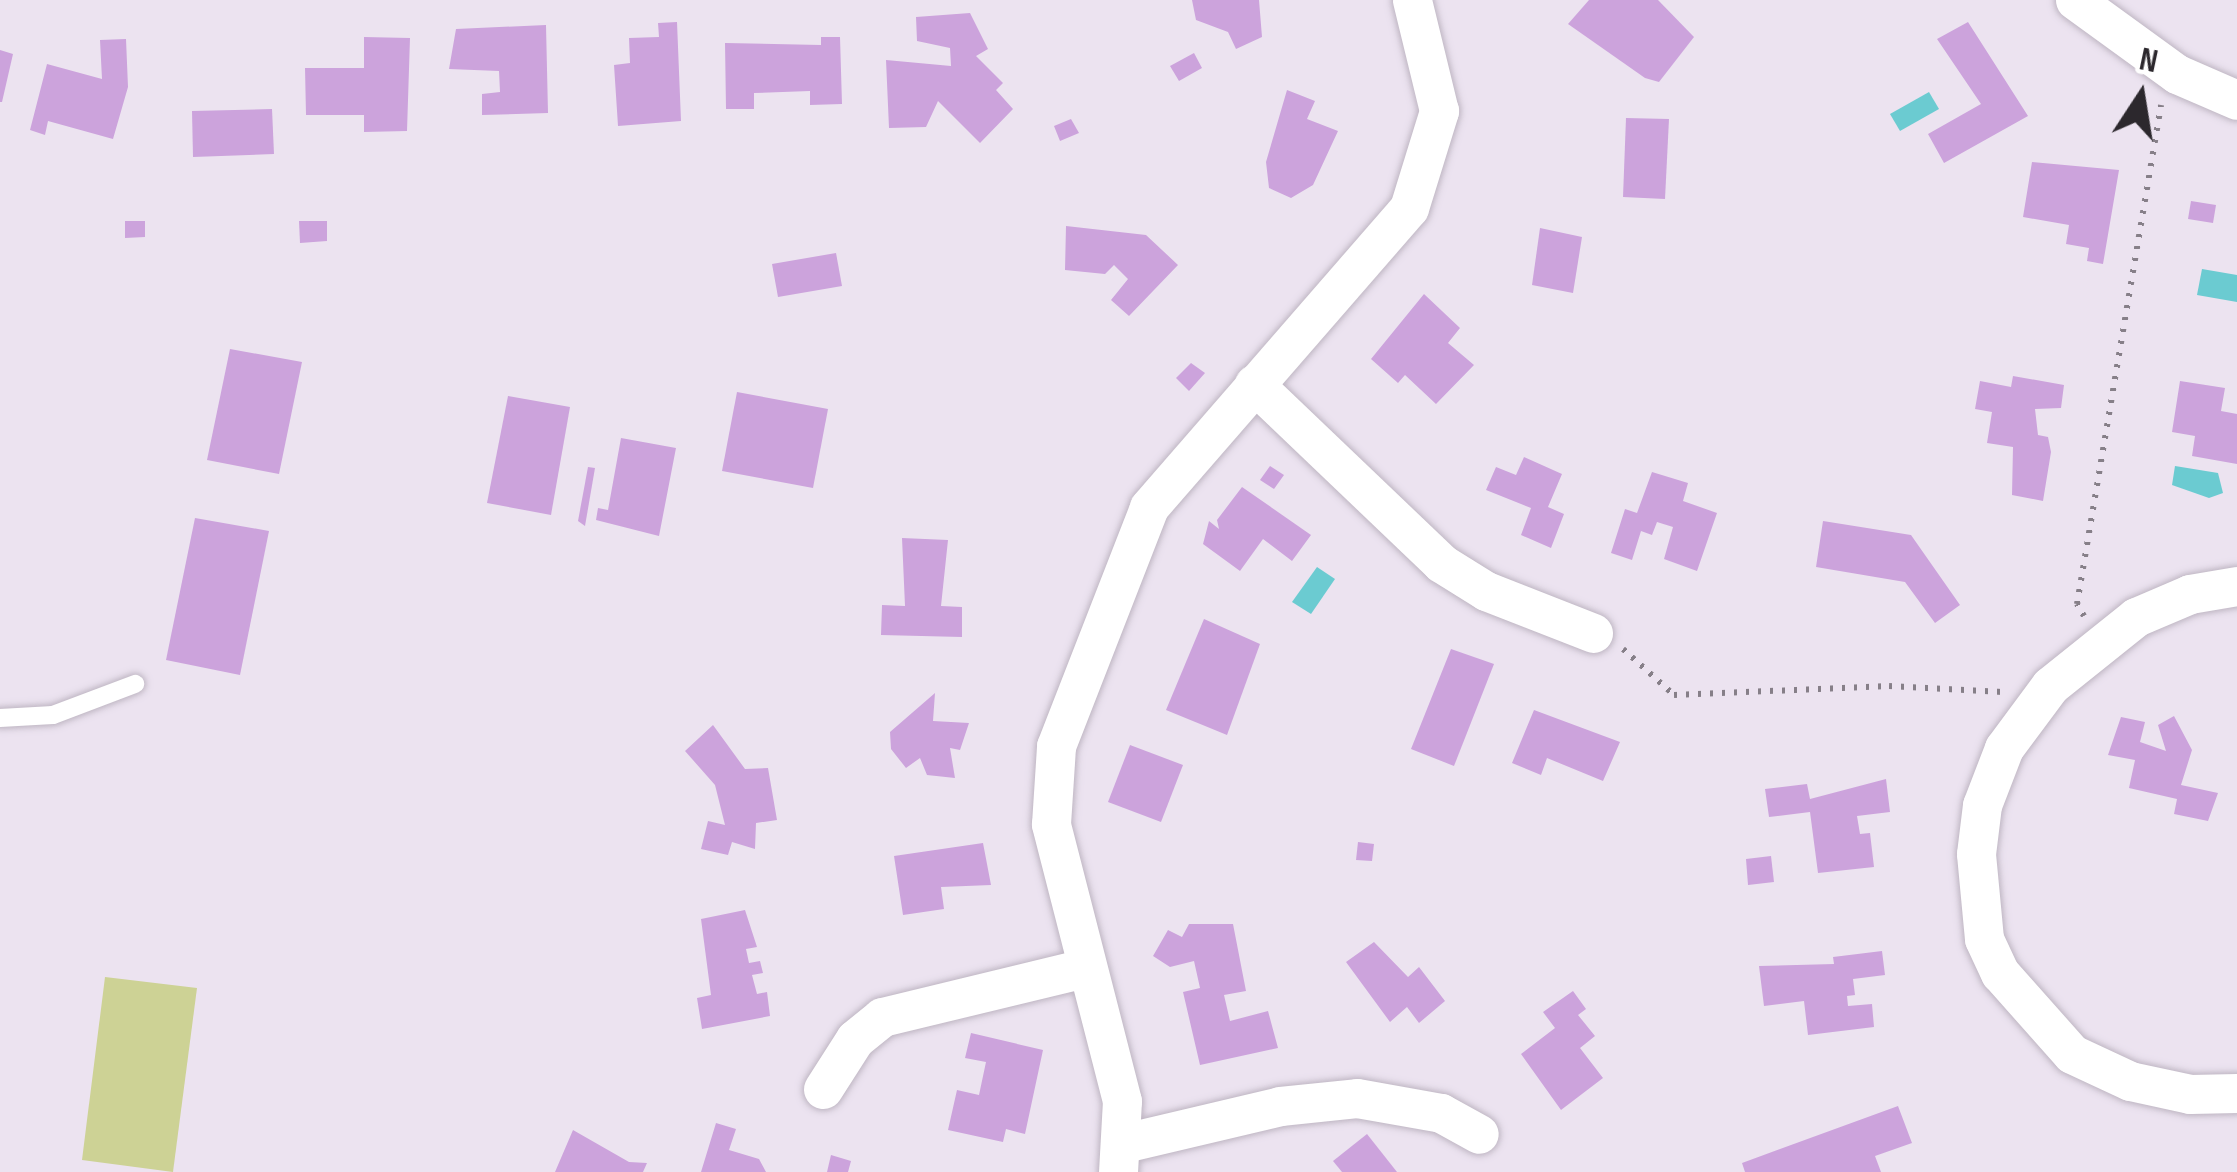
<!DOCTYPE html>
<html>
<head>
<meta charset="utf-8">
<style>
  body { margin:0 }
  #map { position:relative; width:2237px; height:1172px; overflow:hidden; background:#ece3f0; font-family:"Sofia Sans Condensed",sans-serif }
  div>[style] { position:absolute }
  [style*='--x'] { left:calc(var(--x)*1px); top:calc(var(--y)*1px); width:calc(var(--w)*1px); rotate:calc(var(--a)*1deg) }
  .green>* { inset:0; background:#cdd295 }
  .water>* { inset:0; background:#6bcbd1 }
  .building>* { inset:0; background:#cca3dc }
  .path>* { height:6px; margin-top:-3px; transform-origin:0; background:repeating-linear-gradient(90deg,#867f88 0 3px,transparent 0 12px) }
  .roads { filter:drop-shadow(0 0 3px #bfb6c3) drop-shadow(0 0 3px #bfb6c3) }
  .service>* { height:18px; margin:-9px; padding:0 9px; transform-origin:9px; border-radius:9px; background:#fff }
  .minor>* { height:39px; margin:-19.5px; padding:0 19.5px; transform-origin:19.5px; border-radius:19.5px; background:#fff }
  span { translate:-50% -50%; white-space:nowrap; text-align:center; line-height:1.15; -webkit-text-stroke:9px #fff; paint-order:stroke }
  .north { position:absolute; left:2081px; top:36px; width:120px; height:120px; -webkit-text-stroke:9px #fff; paint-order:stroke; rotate:12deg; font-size:33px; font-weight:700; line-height:48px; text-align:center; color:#2c282d }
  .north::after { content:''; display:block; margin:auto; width:42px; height:54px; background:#2c282d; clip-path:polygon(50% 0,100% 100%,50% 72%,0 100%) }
</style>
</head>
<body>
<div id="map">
  <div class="green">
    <i style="clip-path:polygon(105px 977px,197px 988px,173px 1172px,82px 1160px)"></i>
  </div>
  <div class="water">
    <i style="clip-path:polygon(1929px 92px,1939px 109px,1900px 131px,1890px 114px)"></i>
    <i style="clip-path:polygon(2202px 269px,2237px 275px,2237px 302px,2197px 295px)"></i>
    <i style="clip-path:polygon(2175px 466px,2218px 473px,2223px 493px,2209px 498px,2172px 485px)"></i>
    <i style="clip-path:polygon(1317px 567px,1335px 579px,1311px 614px,1292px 602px)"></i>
  </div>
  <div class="building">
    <i style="clip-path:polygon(1192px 0,1259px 0,1262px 37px,1236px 49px,1228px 32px,1196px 20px)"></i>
    <i style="clip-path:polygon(1589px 0,1658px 0,1694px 37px,1659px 82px,1645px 78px,1568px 24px)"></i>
    <i style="clip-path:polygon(970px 13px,988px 49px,976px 56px,1003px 83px,996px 90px,1013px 109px,980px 143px,938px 101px,926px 127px,889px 128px,886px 60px,951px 66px,950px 48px,917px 41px,916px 17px)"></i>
    <i style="clip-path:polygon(677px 22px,681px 121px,618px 126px,614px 65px,630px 63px,629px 38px,659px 37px,658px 23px)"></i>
    <i style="clip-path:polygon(1968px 22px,2028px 116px,1944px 163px,1928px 134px,1981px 104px,1937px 39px)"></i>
    <i style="clip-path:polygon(546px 25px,548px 113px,482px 115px,482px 94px,500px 92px,499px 71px,449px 69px,456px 29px)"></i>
    <i style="clip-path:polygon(364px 37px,410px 38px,407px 131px,364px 132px,364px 115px,306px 115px,305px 68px,364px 68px)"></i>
    <i style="clip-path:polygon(821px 37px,840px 37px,842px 104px,810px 105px,810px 91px,754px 93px,754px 109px,726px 109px,725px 43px,821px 45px)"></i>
    <i style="clip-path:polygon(126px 39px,128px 87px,113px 139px,48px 121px,45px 135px,30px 130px,47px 64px,102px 79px,100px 40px)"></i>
    <i style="clip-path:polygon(0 50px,13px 54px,2px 102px,0 102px)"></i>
    <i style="clip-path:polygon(1194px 53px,1202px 68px,1179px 81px,1170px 66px)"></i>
    <i style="clip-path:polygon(1287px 90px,1315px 101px,1307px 119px,1338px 131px,1313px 185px,1291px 198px,1269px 188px,1266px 162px)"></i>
    <i style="clip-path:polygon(272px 109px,274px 154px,193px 157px,192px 111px)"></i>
    <i style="clip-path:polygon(1626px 118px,1669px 119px,1665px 199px,1623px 197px)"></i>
    <i style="clip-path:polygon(1071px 119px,1079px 133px,1060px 141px,1054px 126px)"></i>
    <i style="clip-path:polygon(2032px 162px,2119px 170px,2103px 264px,2087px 261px,2089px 248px,2066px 244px,2069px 225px,2023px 217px)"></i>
    <i style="clip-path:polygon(2191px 201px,2216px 205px,2213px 223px,2188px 219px)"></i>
    <i style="clip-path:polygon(125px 221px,145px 221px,145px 237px,125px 238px)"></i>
    <i style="clip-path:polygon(299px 221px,327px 221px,327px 241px,300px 243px)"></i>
    <i style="clip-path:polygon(1066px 226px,1146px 235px,1178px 265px,1129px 316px,1111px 300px,1128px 279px,1114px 265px,1105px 274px,1065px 270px)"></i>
    <i style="clip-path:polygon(1540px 228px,1582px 237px,1573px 293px,1532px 285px)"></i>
    <i style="clip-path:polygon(836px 253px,842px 286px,778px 297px,772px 264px)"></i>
    <i style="clip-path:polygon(1424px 294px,1460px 328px,1448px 343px,1474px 365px,1436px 404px,1405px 375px,1398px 383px,1371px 359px)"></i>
    <i style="clip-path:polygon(230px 349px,302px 362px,279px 474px,207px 460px)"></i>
    <i style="clip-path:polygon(1191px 363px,1205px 373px,1189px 391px,1176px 378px)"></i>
    <i style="clip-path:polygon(2013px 376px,2064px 385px,2061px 408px,2035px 409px,2038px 435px,2048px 437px,2051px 452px,2043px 501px,2012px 495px,2013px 447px,1987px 443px,1992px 412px,1975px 409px,1980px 381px,2011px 387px)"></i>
    <i style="clip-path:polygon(2180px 381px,2225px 388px,2221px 411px,2237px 414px,2237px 464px,2192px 456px,2195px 436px,2172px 432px)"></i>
    <i style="clip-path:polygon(737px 392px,828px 409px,813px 488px,722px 471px)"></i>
    <i style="clip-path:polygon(508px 396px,570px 407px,551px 515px,487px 503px)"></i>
    <i style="clip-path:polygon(621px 438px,676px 448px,659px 536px,596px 520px,598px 508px,608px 510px)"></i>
    <i style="clip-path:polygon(1524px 457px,1562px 474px,1548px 507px,1564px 514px,1551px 548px,1521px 535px,1531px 508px,1486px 490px,1496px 467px,1516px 475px)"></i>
    <i style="clip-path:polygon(1270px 466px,1284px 475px,1274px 489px,1260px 480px)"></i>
    <i style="clip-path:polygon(588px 467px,595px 468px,585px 526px,578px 521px)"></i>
    <i style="clip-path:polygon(1652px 472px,1688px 483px,1683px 501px,1717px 513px,1697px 571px,1664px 559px,1673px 527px,1657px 522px,1652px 535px,1641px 531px,1632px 560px,1611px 553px,1625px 509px,1637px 513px)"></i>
    <i style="clip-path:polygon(1242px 487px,1311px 535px,1292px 561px,1263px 539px,1240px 571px,1203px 544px,1209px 521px,1219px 529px,1217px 520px)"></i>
    <i style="clip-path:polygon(195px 518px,269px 531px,240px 675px,166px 660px)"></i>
    <i style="clip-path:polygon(1823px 521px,1911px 535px,1960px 605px,1935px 623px,1905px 582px,1816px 567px)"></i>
    <i style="clip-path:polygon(902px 538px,948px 540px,941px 606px,962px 607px,962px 637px,881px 635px,882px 605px,905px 606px)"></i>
    <i style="clip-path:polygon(1204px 619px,1260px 644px,1227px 735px,1166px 710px)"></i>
    <i style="clip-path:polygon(1451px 649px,1494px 664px,1454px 766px,1411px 749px)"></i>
    <i style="clip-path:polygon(935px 693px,933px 721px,969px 723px,960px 750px,950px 748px,955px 778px,927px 775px,920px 758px,906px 768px,891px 749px,890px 732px)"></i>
    <i style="clip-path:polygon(1534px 710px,1620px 742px,1603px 781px,1547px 758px,1541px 775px,1512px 763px)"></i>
    <i style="clip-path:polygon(2174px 716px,2192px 750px,2181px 785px,2218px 793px,2208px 821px,2174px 814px,2177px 799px,2129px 788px,2135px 760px,2108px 755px,2121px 717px,2145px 722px,2140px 742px,2166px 751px,2158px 725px)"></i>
    <i style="clip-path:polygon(713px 725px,745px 769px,768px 768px,777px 820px,756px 823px,755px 849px,732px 842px,728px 855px,701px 849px,708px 821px,725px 825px,715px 785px,685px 751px)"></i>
    <i style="clip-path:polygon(1130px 745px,1183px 765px,1161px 822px,1108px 802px)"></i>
    <i style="clip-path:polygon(1886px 779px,1890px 812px,1857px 816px,1860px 834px,1870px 833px,1874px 867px,1818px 873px,1810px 812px,1769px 817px,1765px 789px,1807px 784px,1810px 799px)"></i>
    <i style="clip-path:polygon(1358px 842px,1374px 844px,1372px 861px,1356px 860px)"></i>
    <i style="clip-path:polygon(983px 843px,991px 885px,941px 887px,944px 909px,903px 915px,894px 856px)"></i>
    <i style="clip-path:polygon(1771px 856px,1774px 882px,1748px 885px,1746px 859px)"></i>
    <i style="clip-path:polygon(745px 910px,757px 947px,746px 949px,749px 963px,760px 961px,763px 973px,752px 975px,757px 994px,767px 992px,770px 1016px,702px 1029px,697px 998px,711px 995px,701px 919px)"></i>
    <i style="clip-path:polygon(1189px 924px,1233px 924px,1246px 991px,1224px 995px,1230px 1021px,1268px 1011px,1278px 1048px,1200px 1065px,1183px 992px,1200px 988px,1194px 961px,1170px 967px,1153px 956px,1168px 930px,1182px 937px)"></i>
    <i style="clip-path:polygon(1374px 942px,1408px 977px,1419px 967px,1445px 1001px,1419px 1023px,1407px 1007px,1390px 1022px,1346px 962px)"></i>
    <i style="clip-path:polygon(1882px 951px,1885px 975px,1853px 979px,1855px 995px,1847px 996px,1848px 1006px,1872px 1004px,1874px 1027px,1808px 1035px,1804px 1001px,1764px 1006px,1759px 966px,1834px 964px,1833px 957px)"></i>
    <i style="clip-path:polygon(1573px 991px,1586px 1009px,1578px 1015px,1595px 1036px,1580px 1048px,1603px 1078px,1561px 1110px,1521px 1054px,1555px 1028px,1543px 1012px)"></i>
    <i style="clip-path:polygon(971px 1033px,1043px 1050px,1025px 1134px,1006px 1129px,1003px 1142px,948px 1130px,957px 1090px,979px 1095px,986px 1062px,965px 1058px)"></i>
    <i style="clip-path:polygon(1898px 1106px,1912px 1143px,1875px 1156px,1881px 1172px,1745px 1172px,1742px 1163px)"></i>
    <i style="clip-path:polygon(716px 1123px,736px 1129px,729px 1150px,759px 1159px,766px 1172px,701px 1172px)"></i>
    <i style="clip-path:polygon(573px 1130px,629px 1162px,647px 1163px,643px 1172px,555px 1172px)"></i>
    <i style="clip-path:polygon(1367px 1134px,1397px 1172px,1342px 1172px,1333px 1161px)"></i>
    <i style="clip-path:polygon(831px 1155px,851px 1161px,848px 1172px,827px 1172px)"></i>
  </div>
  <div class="path">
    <i style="--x:2084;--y:616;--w:14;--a:-120"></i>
    <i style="--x:2077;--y:604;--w:506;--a:-80.44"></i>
    <i style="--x:1623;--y:649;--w:69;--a:42"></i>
    <i style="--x:1674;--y:695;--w:215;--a:-2.4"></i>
    <i style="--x:1889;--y:686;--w:114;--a:3"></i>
  </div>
  <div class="roads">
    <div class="service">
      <i style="--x:0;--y:718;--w:53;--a:-3.2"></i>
      <i style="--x:53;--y:715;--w:88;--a:-20.7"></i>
    </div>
    <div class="minor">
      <i style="--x:2075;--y:0;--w:126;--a:36"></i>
      <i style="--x:2177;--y:74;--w:65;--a:23.4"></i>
      <i style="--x:1254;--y:384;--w:259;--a:43.7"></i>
      <i style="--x:1441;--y:563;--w:53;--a:31.9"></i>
      <i style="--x:1486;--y:591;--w:115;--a:21.4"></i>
      <i style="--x:2237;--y:586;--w:48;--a:170.3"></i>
      <i style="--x:2190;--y:594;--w:59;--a:156.9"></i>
      <i style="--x:2136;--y:617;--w:110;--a:141.3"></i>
      <i style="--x:2050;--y:686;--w:77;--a:126.6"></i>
      <i style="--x:2004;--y:748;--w:61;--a:111.1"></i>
      <i style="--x:1982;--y:805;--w:49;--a:97"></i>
      <i style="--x:1976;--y:854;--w:85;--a:84.6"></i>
      <i style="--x:1984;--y:939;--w:38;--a:65"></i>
      <i style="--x:2000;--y:973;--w:108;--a:48.4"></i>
      <i style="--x:2072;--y:1054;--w:64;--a:25"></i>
      <i style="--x:2130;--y:1081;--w:61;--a:12.2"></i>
      <i style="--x:2190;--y:1094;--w:47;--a:-1.2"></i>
      <i style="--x:823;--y:1089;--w:59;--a:-57.4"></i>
      <i style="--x:855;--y:1039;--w:35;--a:-39"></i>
      <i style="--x:882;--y:1017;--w:208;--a:-13.6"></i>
      <i style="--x:1124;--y:1143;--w:160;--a:-13.3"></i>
      <i style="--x:1280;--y:1106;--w:77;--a:-5.9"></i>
      <i style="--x:1357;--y:1098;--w:85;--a:10.1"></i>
      <i style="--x:1441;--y:1113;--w:43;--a:28.9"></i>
      <i style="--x:1118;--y:1172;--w:71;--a:-86.8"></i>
      <i style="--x:1122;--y:1101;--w:286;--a:-104.4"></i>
      <i style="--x:1051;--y:824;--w:78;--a:-86.3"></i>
      <i style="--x:1056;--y:746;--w:256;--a:-68.7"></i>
      <i style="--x:1149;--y:507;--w:396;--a:-49"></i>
      <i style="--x:1409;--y:208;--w:102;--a:-72.8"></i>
      <i style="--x:1439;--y:111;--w:114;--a:-103.7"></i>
    </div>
  </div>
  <div class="north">N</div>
</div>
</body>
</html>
